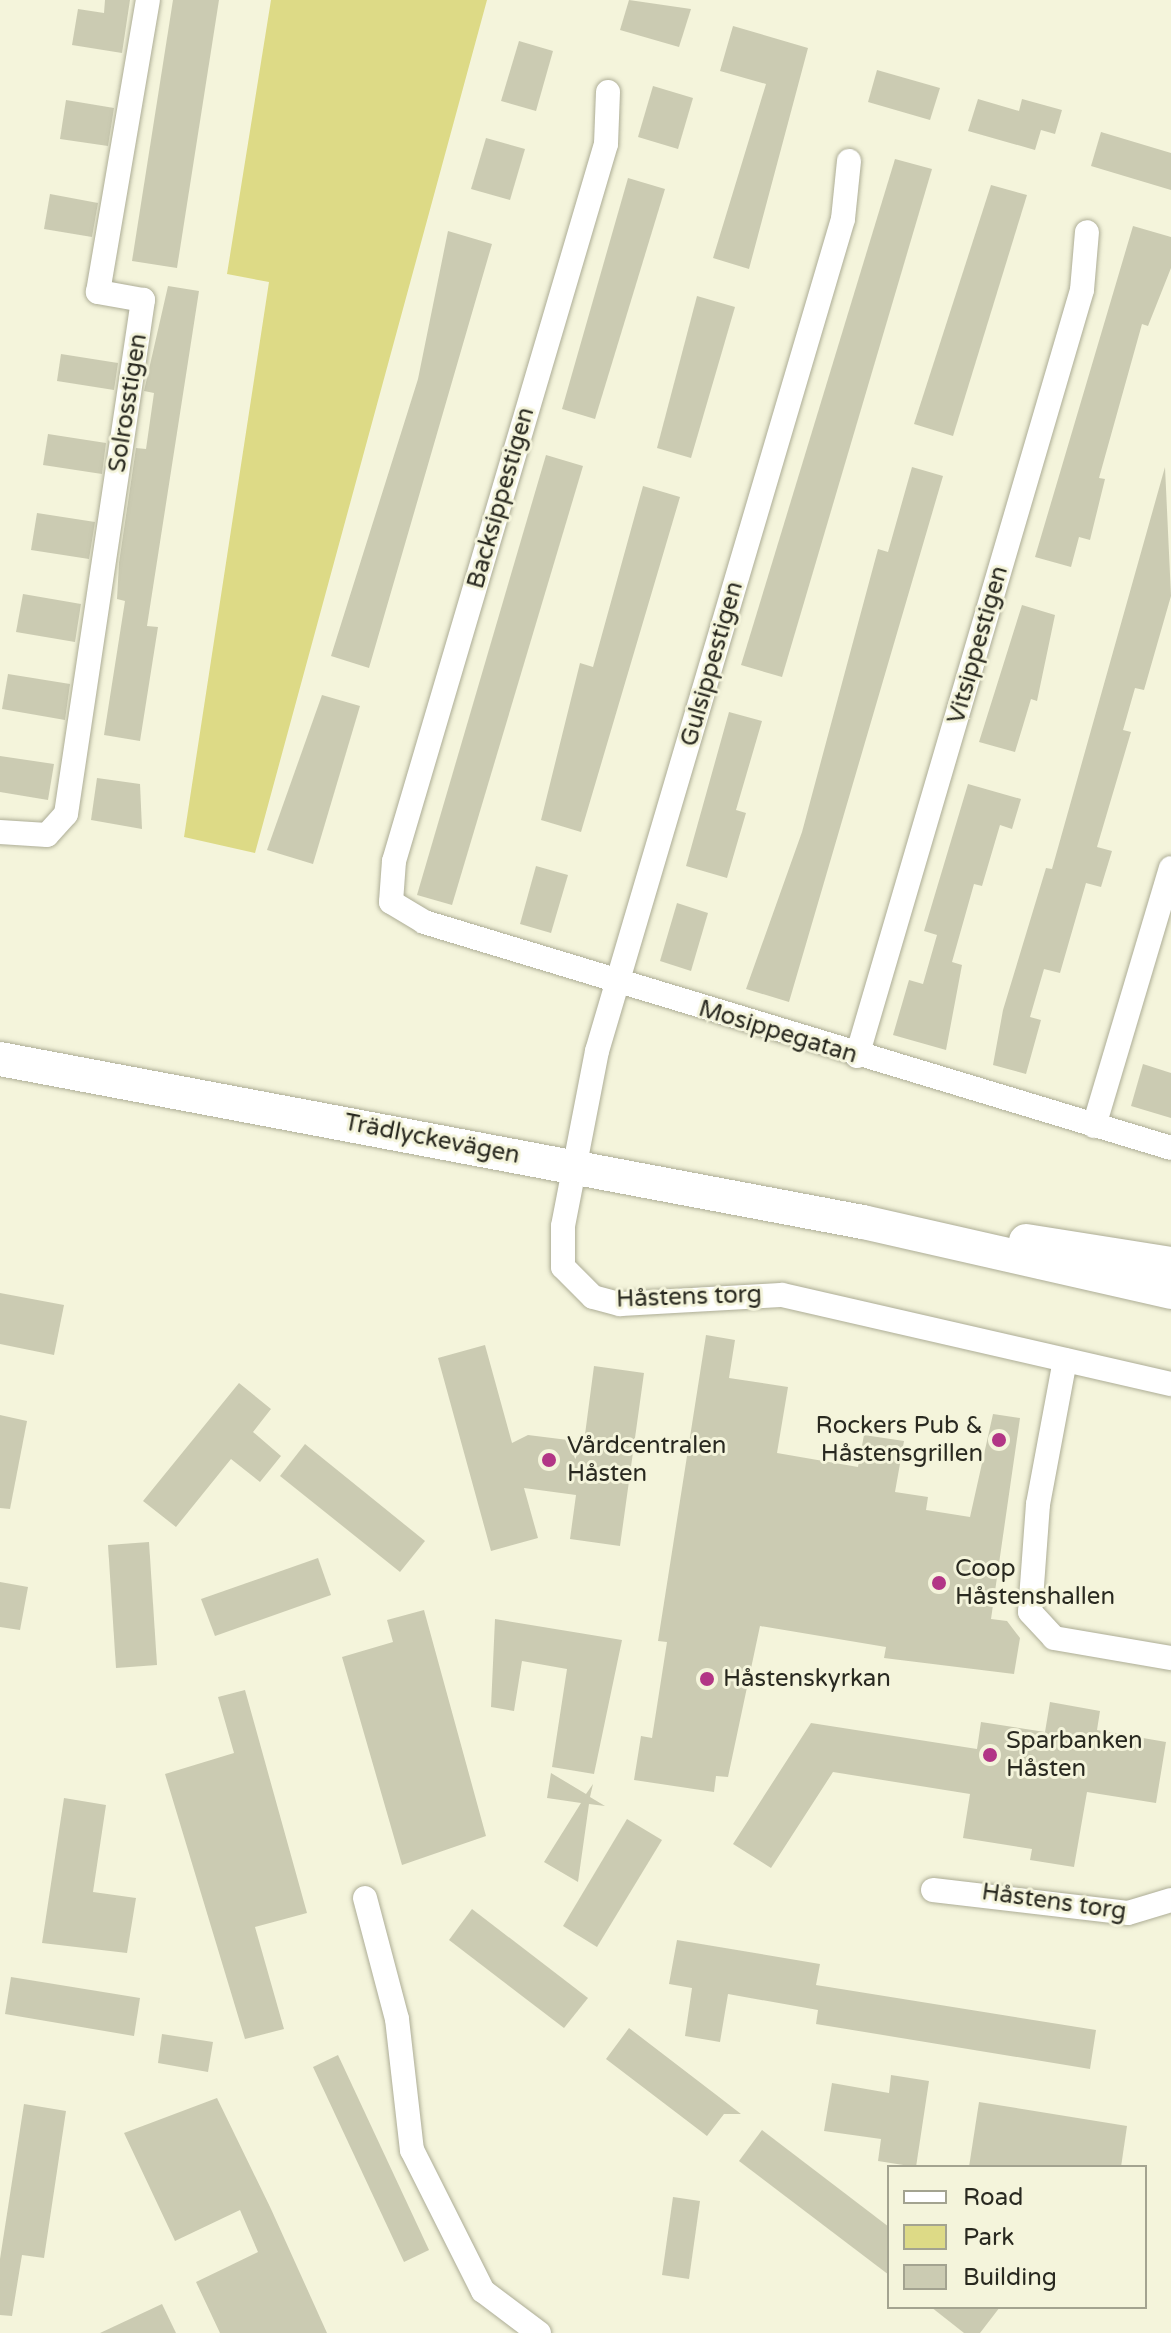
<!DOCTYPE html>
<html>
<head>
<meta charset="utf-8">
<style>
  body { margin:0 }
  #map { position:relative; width:1171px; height:2333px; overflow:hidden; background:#f4f4db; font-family:"Varela Round",sans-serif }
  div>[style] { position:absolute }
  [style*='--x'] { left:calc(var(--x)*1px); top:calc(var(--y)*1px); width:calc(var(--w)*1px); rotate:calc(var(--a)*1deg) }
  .green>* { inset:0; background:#ddda86 }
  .building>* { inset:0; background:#cbcbb2 }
  .roads { filter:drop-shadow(0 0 2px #adad96) drop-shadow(0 0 2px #adad96) }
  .street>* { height:24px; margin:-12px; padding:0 12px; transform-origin:12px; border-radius:12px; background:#fff }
  .secondary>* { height:34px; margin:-17px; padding:0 17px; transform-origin:17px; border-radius:17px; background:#fff }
  .dots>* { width:22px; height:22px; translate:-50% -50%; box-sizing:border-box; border:4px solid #f4f4db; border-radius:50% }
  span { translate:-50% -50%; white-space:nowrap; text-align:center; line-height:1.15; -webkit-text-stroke:6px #f4f4db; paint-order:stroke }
  .street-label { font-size:24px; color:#292920 }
  .poi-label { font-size:24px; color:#292920 }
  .right { translate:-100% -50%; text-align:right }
  .left { translate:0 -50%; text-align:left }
  .legend { position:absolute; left:887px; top:2165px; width:260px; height:144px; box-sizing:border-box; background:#f4f4db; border:2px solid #a3a390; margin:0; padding:10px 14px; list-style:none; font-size:24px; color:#292920 }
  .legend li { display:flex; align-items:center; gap:16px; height:40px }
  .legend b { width:40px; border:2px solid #a3a390 }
</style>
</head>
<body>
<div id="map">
  <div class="green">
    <i style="clip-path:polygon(271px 0,487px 0,255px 853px,184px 837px,269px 282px,227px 274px)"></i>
  </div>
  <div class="building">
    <i style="clip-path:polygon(105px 0,130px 0,122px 53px,72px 45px,78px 9px,104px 13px)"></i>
    <i style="clip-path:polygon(173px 0,219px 0,177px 268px,132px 261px)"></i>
    <i style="clip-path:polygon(629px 0,691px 9px,679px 47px,620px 30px)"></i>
    <i style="clip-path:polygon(733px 26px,808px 48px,749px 269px,713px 258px,766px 84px,720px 71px)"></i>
    <i style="clip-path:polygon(519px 41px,553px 51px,536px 111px,501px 101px)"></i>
    <i style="clip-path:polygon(877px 70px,940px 88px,930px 120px,868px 102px)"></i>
    <i style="clip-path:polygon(653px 86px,693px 98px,678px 149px,638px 137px)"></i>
    <i style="clip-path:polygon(978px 99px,1019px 111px,1022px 99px,1062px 110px,1055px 134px,1041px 130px,1035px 150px,968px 131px)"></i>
    <i style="clip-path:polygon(66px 100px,114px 108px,108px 146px,60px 139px)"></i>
    <i style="clip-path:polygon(1101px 132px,1171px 153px,1171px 190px,1091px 166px)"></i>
    <i style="clip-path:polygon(486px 138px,525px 149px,510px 200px,471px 189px)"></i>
    <i style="clip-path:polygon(895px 159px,932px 169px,782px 677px,741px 665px)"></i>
    <i style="clip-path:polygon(628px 178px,665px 189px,595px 419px,562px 409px)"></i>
    <i style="clip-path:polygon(991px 185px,1027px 195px,953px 436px,914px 424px)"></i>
    <i style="clip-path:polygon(50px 194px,98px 203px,92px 237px,44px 229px)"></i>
    <i style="clip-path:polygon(1133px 226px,1171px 237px,1171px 268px,1148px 326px,1142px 324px,1099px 478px,1105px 479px,1090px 540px,1079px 537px,1071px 567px,1035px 557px)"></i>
    <i style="clip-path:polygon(448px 231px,492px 244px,369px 668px,331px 656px,418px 379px)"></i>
    <i style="clip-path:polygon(168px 286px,199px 291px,147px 626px,158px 627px,140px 741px,104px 735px,125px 601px,117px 599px,119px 563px,136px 448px,146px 449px,154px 393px,144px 391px)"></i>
    <i style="clip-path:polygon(697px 296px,735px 307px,691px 458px,657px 448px)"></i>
    <i style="clip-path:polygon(61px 354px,118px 363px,114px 390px,57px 381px)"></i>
    <i style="clip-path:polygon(48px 434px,106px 443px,102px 474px,43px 465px)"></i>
    <i style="clip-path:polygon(546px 455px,583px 466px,452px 905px,417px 895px)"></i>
    <i style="clip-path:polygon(912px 467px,943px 476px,789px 1002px,746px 989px,802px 832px,878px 549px,888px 552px)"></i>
    <i style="clip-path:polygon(1165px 467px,1171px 596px,1144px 690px,1135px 688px,1123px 730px,1131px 732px,1097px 847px,1112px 851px,1101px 887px,1086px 883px,1060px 973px,1044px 969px,1030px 1017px,1041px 1020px,1026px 1074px,993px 1065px,1003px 1010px,1046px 868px,1052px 869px)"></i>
    <i style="clip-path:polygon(643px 486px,680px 497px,581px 832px,541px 820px,580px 663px,593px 667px)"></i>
    <i style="clip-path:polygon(37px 513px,95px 522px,89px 559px,31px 550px)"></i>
    <i style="clip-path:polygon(23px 594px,81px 604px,75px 642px,16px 632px)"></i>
    <i style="clip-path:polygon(1022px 605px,1055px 615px,1037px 701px,1031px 699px,1015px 752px,979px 742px)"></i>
    <i style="clip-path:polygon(8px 674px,70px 684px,65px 720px,2px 709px)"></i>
    <i style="clip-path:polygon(322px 695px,360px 706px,313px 864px,267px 850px)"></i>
    <i style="clip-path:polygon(729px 712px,762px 721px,736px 810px,746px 813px,727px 878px,686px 866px)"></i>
    <i style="clip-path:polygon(0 756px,54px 764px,48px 800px,0 792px)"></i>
    <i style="clip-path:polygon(97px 778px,140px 784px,142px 829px,91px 820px)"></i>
    <i style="clip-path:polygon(968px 784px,1021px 799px,1012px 829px,1000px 825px,982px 886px,974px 884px,952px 962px,962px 965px,946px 1050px,893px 1035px,909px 980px,923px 984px,937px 935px,924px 931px)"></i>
    <i style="clip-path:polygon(536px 866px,568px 875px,551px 933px,520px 924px)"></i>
    <i style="clip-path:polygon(677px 903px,708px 913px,691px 971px,660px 961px)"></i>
    <i style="clip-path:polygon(1143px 1064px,1171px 1073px,1171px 1118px,1131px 1106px)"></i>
    <i style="clip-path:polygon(0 1293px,64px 1305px,54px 1355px,0 1344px)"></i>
    <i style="clip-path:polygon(706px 1335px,735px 1340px,729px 1378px,788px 1387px,777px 1453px,858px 1467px,864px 1435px,904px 1441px,895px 1492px,928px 1497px,926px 1510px,970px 1517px,993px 1414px,1020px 1418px,991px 1619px,1007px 1621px,1020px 1638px,1014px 1674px,884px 1658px,886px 1647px,760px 1626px,728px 1777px,716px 1776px,714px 1792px,634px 1780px,641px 1736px,652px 1738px,667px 1642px,658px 1641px)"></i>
    <i style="clip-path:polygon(485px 1345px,512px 1443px,528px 1435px,584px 1442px,594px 1366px,644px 1373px,620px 1546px,570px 1539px,576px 1495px,524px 1488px,538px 1538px,491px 1551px,438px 1358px)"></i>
    <i style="clip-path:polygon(239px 1383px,271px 1409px,253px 1432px,281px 1456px,260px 1482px,231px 1459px,176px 1527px,143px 1501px)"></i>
    <i style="clip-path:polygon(0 1415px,27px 1421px,10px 1509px,0 1508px)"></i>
    <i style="clip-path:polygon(305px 1444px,425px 1541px,400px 1572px,280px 1476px)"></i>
    <i style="clip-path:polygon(149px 1542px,157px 1665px,116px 1668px,108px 1545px)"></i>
    <i style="clip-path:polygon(318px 1558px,331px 1595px,215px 1636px,201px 1599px)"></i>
    <i style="clip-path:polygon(0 1582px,28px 1587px,20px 1630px,0 1627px)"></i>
    <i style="clip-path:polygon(424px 1610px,486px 1836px,402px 1865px,342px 1657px,393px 1642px,387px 1620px)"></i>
    <i style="clip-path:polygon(495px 1619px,622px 1640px,594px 1774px,552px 1767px,567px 1669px,522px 1661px,514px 1711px,491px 1707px)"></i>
    <i style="clip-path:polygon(245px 1690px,307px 1913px,255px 1927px,284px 2029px,245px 2039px,165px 1774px,234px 1753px,218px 1697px)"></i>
    <i style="clip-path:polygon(1050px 1702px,1100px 1711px,1097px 1730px,1166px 1742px,1156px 1803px,1087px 1792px,1074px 1867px,1030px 1860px,1032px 1849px,963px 1838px,970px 1794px,833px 1772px,771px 1868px,733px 1844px,811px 1723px,977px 1749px,981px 1722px,1045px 1732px)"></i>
    <i style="clip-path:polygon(551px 1773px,586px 1794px,593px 1784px,590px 1797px,605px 1806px,589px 1804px,578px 1882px,544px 1862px,581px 1803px,547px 1798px)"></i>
    <i style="clip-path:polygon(64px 1798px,106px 1805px,93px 1892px,136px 1898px,127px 1953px,42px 1943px)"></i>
    <i style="clip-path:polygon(627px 1819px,662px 1840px,597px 1947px,563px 1926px)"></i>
    <i style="clip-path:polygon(472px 1909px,588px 1998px,564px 2028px,449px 1940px)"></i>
    <i style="clip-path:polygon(677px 1940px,820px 1964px,816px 1985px,1096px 2030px,1090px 2069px,816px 2024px,818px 2010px,728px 1994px,720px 2042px,685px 2036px,692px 1988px,669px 1984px)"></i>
    <i style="clip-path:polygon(11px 1977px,140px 1998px,134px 2036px,5px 2014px)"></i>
    <i style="clip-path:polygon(629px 2028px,719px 2097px,741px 2114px,724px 2114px,707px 2136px,606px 2059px)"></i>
    <i style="clip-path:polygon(162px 2034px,213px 2042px,208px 2072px,158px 2063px)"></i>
    <i style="clip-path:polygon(338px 2055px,429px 2250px,404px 2262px,313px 2067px)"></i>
    <i style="clip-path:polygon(891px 2075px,929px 2081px,916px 2167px,878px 2161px,881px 2139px,824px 2131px,832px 2083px,889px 2093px)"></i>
    <i style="clip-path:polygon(217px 2098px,271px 2209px,327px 2333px,220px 2333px,196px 2282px,258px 2252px,240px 2210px,175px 2241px,124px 2133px)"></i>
    <i style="clip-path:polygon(979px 2102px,1127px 2126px,1121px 2167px,969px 2167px)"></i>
    <i style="clip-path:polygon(24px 2104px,66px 2111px,44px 2258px,22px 2255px,12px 2316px,0 2315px,0 2259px)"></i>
    <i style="clip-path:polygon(762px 2130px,889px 2227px,889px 2275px,739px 2161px)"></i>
    <i style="clip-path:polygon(673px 2197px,700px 2201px,689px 2279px,662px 2275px)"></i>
    <i style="clip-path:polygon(162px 2304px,176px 2333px,100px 2333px)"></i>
    <i style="clip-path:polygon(931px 2307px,1000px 2307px,980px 2333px,964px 2333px)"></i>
  </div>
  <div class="roads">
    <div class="street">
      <i style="--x:608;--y:92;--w:52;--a:92.2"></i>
      <i style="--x:606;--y:144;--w:748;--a:106.47"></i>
      <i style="--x:394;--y:861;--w:41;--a:94.2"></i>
      <i style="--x:391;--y:902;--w:39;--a:31"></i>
      <i style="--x:424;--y:922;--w:780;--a:16.83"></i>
      <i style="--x:849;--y:161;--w:58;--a:95.9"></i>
      <i style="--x:843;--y:219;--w:868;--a:106.47"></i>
      <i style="--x:597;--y:1051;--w:178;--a:101"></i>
      <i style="--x:563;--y:1226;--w:41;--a:90"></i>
      <i style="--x:563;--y:1267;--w:42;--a:45"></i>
      <i style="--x:593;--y:1297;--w:28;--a:15"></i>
      <i style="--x:620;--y:1304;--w:162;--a:-3.2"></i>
      <i style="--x:782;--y:1295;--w:399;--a:12.9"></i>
      <i style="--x:0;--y:832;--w:47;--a:3.7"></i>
      <i style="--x:47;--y:835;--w:28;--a:-48"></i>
      <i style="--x:66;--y:814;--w:520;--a:-81.48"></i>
      <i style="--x:143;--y:300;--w:46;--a:-169.9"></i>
      <i style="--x:98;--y:292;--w:296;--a:-80.3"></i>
      <i style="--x:857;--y:1056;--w:798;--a:-73.63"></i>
      <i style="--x:1082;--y:290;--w:58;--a:-85.1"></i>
      <i style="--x:1094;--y:1126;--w:269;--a:-73.4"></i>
      <i style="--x:1065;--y:1360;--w:147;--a:100.6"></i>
      <i style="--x:1038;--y:1504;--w:108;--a:94.2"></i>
      <i style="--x:1030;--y:1612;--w:35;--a:47"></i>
      <i style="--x:1054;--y:1638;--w:119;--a:9.7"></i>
      <i style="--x:933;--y:1890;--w:196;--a:6.7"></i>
      <i style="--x:1128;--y:1913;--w:45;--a:-16.8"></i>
      <i style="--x:365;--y:1898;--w:125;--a:75.2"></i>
      <i style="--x:397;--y:2019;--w:132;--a:83.5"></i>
      <i style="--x:412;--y:2150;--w:158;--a:63.3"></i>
      <i style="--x:483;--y:2291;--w:70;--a:36.9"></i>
    </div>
    <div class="secondary">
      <i style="--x:0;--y:1059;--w:878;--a:10.7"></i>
      <i style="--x:863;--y:1222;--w:316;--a:12.8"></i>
      <i style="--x:1026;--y:1241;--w:147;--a:9"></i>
    </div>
  </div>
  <div class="dots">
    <i style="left:999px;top:1440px;background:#b23686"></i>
    <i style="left:549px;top:1460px;background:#b23686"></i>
    <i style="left:939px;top:1583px;background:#b23686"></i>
    <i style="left:707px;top:1679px;background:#b23686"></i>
    <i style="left:990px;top:1755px;background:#b23686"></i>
  </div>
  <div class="street-label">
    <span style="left:128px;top:403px;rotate:-81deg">Solrosstigen</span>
    <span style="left:501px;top:498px;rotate:-74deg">Backsippestigen</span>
    <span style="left:978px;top:645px;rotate:-74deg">Vitsippestigen</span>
    <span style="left:712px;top:664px;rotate:-74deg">Gulsippestigen</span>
    <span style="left:778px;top:1032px;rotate:17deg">Mosippegatan</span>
    <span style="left:432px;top:1139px;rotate:11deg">Trädlyckevägen</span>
    <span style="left:689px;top:1297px;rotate:-2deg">Håstens torg</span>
    <span style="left:1054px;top:1902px;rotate:8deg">Håstens torg</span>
  </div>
  <div class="poi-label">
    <span class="right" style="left:983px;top:1440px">Rockers Pub &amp;<br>Håstensgrillen</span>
    <span class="left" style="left:567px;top:1460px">Vårdcentralen<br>Håsten</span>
    <span class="left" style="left:955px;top:1583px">Coop<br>Håstenshallen</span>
    <span class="left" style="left:723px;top:1679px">Håstenskyrkan</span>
    <span class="left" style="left:1006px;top:1755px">Sparbanken<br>Håsten</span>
  </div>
  <ul class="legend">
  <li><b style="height:10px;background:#fff"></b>Road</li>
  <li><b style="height:22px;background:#ddda86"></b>Park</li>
  <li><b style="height:22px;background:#cbcbb2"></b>Building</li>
  </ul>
</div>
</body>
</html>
